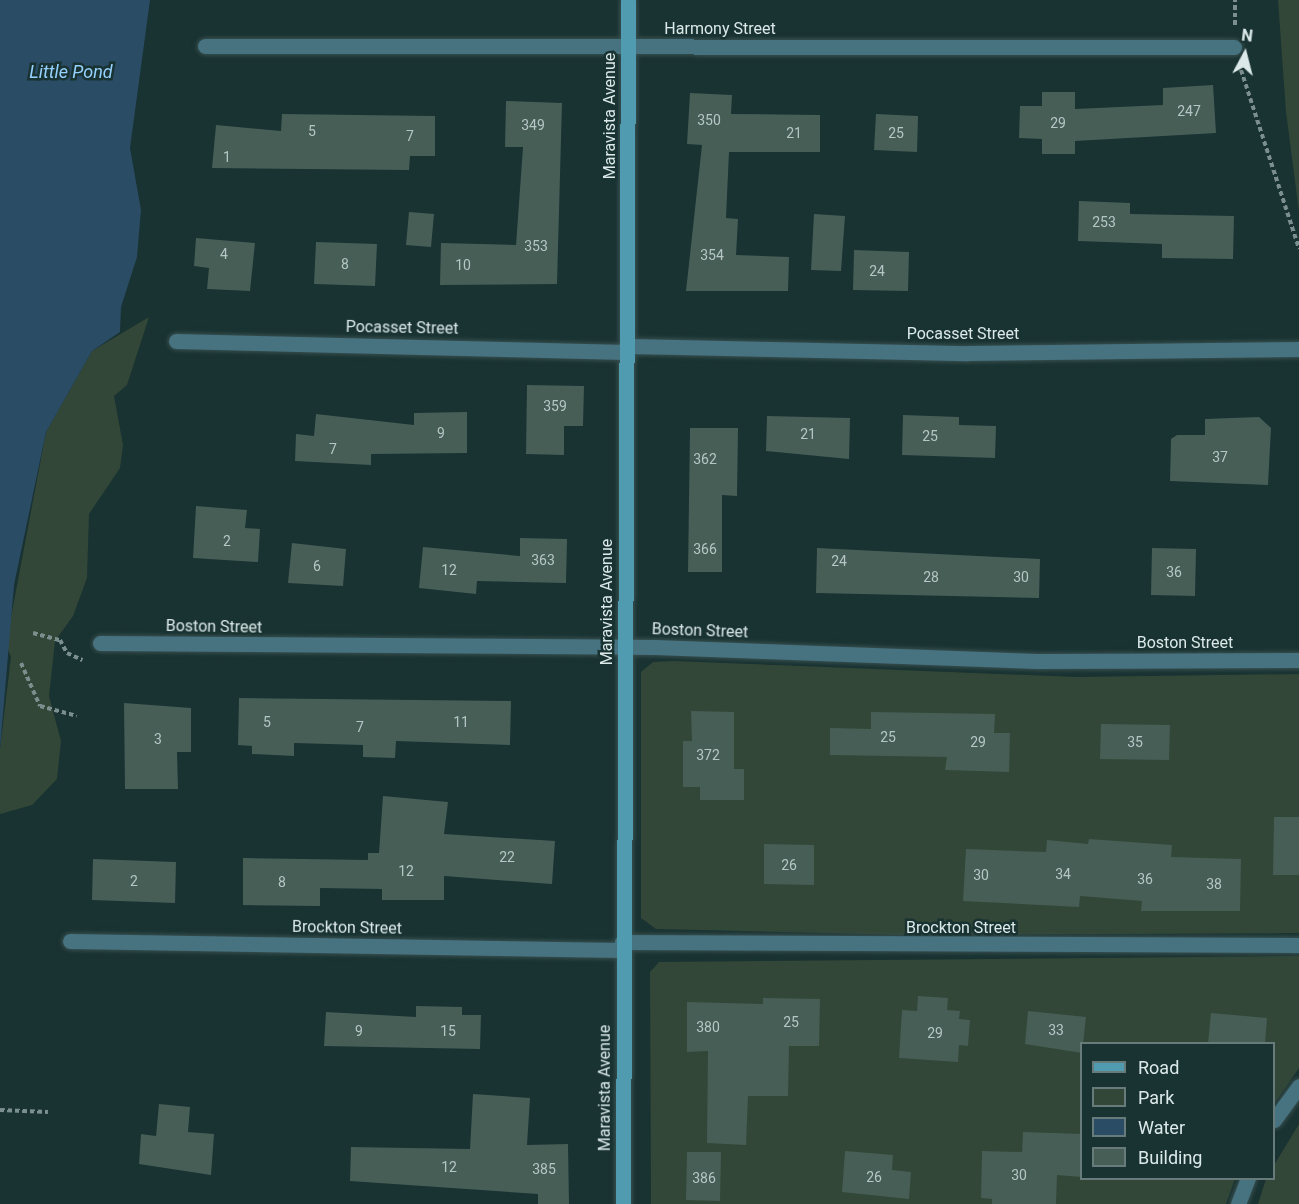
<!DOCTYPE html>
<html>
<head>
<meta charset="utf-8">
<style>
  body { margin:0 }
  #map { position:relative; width:1299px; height:1204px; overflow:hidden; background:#193232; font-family:Roboto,sans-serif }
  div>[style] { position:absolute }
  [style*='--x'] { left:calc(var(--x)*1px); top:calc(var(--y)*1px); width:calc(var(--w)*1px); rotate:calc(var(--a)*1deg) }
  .green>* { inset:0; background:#324737 }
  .water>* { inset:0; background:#2a4c65 }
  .building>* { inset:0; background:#475e57 }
  .path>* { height:4px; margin-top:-2px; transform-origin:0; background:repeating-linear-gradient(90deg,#7c8f8f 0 4.5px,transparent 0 7.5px) }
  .roads { filter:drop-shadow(0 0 2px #384f4f) drop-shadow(0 0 2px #384f4f) }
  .street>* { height:15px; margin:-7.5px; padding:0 7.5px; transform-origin:7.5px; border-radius:7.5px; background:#477381 }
  .secondary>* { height:15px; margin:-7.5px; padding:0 7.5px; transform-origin:7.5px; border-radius:7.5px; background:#519bb0 }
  span { translate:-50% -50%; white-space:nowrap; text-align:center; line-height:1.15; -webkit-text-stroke:5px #193232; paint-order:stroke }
  .number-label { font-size:14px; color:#b6c6c4 }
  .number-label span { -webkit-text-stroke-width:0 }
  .street-label { font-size:16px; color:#dbe9e9 }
  .water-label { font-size:18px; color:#95d1fd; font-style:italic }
  .legend { position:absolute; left:1080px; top:1042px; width:195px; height:138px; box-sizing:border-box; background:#193232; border:2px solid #677b7b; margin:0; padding:8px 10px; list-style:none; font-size:18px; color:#dbe9e9 }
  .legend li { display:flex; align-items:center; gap:12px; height:30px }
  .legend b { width:30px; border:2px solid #677b7b }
  .north { position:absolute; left:1215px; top:24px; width:60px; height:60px; -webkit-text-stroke:4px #193232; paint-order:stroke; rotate:7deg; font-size:16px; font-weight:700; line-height:24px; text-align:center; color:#dbe9e9 }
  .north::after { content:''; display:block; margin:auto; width:21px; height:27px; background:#dbe9e9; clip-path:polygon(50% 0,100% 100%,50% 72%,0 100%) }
</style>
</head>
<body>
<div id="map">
  <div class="green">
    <i style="clip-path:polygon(1278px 0,1299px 0,1299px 212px,1286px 112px)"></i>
    <i style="clip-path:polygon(149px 317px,127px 385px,114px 396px,123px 445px,120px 468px,89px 514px,87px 578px,73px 616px,55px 641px,49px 696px,61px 741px,57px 779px,32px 805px,0 814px,0 749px,11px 657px,6px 644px,46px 432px,92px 351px)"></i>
    <i style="clip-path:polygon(674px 661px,1077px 677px,1299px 674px,1299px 933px,909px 935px,656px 929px,641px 918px,641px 672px,653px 662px)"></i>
    <i style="clip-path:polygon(1299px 956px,1299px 1068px,1274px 1104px,1274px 1044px,1082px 1044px,1082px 1178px,1235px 1179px,1226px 1204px,651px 1204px,650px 972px,659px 962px)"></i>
    <i style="clip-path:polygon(1299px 1124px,1299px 1204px,1258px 1204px,1266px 1179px,1274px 1178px,1274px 1165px)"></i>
  </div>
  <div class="water">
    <i style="clip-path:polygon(0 0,150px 0,130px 148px,141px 210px,137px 257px,121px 307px,120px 332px,92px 351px,46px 432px,14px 585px,0 749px)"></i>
  </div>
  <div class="building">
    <i style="clip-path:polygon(1213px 85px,1216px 133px,1075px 141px,1075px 154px,1042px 154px,1042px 139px,1019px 138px,1020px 106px,1042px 106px,1042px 92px,1075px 92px,1075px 109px,1163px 105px,1163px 88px)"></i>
    <i style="clip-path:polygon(690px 93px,732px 95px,731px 114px,820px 115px,820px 152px,729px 152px,726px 218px,738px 219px,736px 255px,789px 257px,788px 291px,686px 291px,702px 145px,687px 144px)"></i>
    <i style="clip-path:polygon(506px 101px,562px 103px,557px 284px,440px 285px,441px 243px,516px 245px,523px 147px,505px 147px)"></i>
    <i style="clip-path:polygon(282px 114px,435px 116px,435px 156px,410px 156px,409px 170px,212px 168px,216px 125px,281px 131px)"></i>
    <i style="clip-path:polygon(876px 114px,918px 116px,917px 152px,874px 150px)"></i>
    <i style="clip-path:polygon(1079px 201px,1130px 203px,1130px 214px,1234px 216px,1233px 259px,1162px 258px,1162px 244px,1078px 241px)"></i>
    <i style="clip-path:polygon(409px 212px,434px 214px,431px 247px,406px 245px)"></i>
    <i style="clip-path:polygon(814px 214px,845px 216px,841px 271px,811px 270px)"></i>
    <i style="clip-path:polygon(196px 238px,255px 243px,250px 291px,207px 289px,209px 268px,194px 266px)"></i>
    <i style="clip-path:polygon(316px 242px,377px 244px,375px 286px,314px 284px)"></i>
    <i style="clip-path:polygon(854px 250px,909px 252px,908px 291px,853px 290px)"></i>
    <i style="clip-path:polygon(527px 385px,584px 386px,583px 426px,564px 426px,564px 455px,526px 454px)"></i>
    <i style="clip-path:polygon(467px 412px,467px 453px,371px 454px,371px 465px,295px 461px,296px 434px,314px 436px,316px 414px,414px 425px,414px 413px)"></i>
    <i style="clip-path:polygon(903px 415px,959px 417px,959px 425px,996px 426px,995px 458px,902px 455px)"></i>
    <i style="clip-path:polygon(767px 416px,850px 418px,849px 459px,766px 451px)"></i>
    <i style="clip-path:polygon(1259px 417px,1271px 428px,1268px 485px,1170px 481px,1171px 439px,1177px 435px,1205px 435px,1205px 419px)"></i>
    <i style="clip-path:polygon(690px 428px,738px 428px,737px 496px,722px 495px,722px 572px,688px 572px)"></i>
    <i style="clip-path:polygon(196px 506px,247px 510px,245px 528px,260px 529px,258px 562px,193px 558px)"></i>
    <i style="clip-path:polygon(520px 538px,567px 539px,566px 583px,477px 581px,476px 594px,419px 588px,423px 547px,520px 556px)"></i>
    <i style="clip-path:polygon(292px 543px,346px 549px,343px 586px,288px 583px)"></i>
    <i style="clip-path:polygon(817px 548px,1040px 559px,1039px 598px,816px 593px)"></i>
    <i style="clip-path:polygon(1152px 548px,1196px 549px,1195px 596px,1151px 595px)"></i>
    <i style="clip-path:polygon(239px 698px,511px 701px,510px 745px,396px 741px,395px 758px,363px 757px,363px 745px,294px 743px,294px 756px,252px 754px,252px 746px,238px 745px)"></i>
    <i style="clip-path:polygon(124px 703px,191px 708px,191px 752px,177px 752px,178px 789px,125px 789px)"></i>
    <i style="clip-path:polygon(691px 711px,734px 712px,734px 769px,744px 769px,744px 800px,700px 800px,700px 787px,683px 787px,683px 741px,692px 741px)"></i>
    <i style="clip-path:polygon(871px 712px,995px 714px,994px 733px,1010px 733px,1009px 772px,945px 770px,947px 757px,830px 755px,830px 728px,871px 729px)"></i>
    <i style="clip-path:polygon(1101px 724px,1170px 725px,1169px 760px,1100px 759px)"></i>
    <i style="clip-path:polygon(383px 796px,448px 802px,444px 834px,555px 841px,552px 884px,444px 876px,444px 900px,382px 900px,382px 889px,320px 888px,320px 906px,243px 905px,243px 858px,368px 860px,368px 853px,379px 853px)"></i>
    <i style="clip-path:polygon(1274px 817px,1299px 817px,1299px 875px,1273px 875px)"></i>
    <i style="clip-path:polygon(1089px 839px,1172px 845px,1171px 857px,1241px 859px,1240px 911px,1141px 911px,1142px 901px,1080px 896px,1079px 907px,963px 901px,966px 849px,1046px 852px,1047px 840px,1088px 844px)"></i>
    <i style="clip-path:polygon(764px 844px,814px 845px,814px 885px,764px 884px)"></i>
    <i style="clip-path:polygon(93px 859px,176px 862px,175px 903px,92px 900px)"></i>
    <i style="clip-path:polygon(918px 996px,948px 998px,947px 1010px,960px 1011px,959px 1019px,970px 1020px,968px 1046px,959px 1045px,958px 1062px,899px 1058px,902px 1010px,917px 1011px)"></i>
    <i style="clip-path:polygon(763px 998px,820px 999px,819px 1046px,789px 1046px,788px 1096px,748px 1096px,746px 1145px,707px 1143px,708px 1051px,687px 1052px,687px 1002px,763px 1004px)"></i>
    <i style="clip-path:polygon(416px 1006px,462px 1007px,462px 1015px,481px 1015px,480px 1049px,324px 1046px,326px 1012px,416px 1017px)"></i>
    <i style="clip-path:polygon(1028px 1011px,1086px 1017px,1082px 1053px,1025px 1044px)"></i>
    <i style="clip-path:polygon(1211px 1013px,1267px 1018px,1265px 1044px,1208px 1044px)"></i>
    <i style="clip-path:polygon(473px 1094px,530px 1098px,527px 1145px,568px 1144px,569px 1204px,538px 1204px,538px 1194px,350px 1181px,351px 1147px,470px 1149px)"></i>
    <i style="clip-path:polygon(159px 1104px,190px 1107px,188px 1132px,214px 1134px,211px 1175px,139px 1164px,141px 1134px,156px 1136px)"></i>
    <i style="clip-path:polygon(1023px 1132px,1082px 1134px,1082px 1177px,1057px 1175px,1056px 1204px,992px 1204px,992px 1199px,981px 1198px,982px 1151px,1022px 1152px)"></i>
    <i style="clip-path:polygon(845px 1151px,893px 1155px,892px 1170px,911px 1172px,909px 1199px,842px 1192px)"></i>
    <i style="clip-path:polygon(687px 1152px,721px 1152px,720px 1201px,686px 1200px)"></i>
  </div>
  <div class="path">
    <i style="--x:1235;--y:25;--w:25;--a:-90"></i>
    <i style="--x:1241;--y:70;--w:188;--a:72"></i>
    <i style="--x:33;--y:633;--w:28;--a:15"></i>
    <i style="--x:60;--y:640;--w:15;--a:62"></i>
    <i style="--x:67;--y:653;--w:17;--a:25"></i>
    <i style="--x:21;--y:663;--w:47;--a:66.2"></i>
    <i style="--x:40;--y:706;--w:38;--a:15"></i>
    <i style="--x:0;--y:1110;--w:48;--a:2.4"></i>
  </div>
  <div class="roads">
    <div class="street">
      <i style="--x:205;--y:46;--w:1029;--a:0.06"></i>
      <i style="--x:176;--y:341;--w:450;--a:1.4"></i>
      <i style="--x:626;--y:346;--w:342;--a:1.2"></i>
      <i style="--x:968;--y:353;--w:331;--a:-0.7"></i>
      <i style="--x:100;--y:643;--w:555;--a:0.41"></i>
      <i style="--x:655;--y:647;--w:382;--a:2.1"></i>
      <i style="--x:1037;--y:661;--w:262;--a:-0.2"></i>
      <i style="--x:70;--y:941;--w:553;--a:0.93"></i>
      <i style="--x:622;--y:942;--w:677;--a:0.25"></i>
      <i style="--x:1274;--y:1120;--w:42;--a:-53.7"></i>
      <i style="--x:1238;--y:1204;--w:28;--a:-69"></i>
    </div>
    <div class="secondary">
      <i style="--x:623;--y:1204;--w:1204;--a:-89.76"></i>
    </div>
  </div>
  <div class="number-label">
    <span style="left:1189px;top:111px">247</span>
    <span style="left:709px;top:120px">350</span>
    <span style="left:1058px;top:123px">29</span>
    <span style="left:533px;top:125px">349</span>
    <span style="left:312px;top:131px">5</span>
    <span style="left:794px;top:133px">21</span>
    <span style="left:896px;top:133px">25</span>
    <span style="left:410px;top:136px">7</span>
    <span style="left:227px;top:157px">1</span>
    <span style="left:1104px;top:222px">253</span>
    <span style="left:536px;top:246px">353</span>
    <span style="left:224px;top:254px">4</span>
    <span style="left:712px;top:255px">354</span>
    <span style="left:345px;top:264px">8</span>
    <span style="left:463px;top:265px">10</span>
    <span style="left:877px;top:271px">24</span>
    <span style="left:555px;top:406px">359</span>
    <span style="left:441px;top:433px">9</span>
    <span style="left:808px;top:434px">21</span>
    <span style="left:930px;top:436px">25</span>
    <span style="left:333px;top:449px">7</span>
    <span style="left:1220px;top:457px">37</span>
    <span style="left:705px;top:459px">362</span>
    <span style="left:227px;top:541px">2</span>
    <span style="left:705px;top:549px">366</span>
    <span style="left:543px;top:560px">363</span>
    <span style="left:839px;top:561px">24</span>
    <span style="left:317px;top:566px">6</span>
    <span style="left:449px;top:570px">12</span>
    <span style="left:1174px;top:572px">36</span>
    <span style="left:931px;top:577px">28</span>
    <span style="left:1021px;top:577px">30</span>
    <span style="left:267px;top:722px">5</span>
    <span style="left:461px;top:722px">11</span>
    <span style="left:360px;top:727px">7</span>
    <span style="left:888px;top:737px">25</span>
    <span style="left:158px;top:739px">3</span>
    <span style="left:978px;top:742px">29</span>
    <span style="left:1135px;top:742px">35</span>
    <span style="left:708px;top:755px">372</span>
    <span style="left:507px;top:857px">22</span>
    <span style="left:789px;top:865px">26</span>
    <span style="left:406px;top:871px">12</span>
    <span style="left:1063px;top:874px">34</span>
    <span style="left:981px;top:875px">30</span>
    <span style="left:1145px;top:879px">36</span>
    <span style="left:134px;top:881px">2</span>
    <span style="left:282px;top:882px">8</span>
    <span style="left:1214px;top:884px">38</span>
    <span style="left:791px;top:1022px">25</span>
    <span style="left:708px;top:1027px">380</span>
    <span style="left:1056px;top:1030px">33</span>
    <span style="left:359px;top:1031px">9</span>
    <span style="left:448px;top:1031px">15</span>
    <span style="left:935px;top:1033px">29</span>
    <span style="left:449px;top:1167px">12</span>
    <span style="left:544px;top:1169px">385</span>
    <span style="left:1019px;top:1175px">30</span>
    <span style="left:874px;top:1177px">26</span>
    <span style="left:704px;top:1178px">386</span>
  </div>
  <div class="street-label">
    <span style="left:720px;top:29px">Harmony Street</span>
    <span style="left:610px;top:116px;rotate:-90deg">Maravista Avenue</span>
    <span style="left:402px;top:328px;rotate:1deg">Pocasset Street</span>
    <span style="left:963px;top:334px">Pocasset Street</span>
    <span style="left:607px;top:602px;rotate:-90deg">Maravista Avenue</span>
    <span style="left:214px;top:627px;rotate:1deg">Boston Street</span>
    <span style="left:700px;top:631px;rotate:2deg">Boston Street</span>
    <span style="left:1185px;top:643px">Boston Street</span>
    <span style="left:347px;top:928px;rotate:1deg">Brockton Street</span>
    <span style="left:961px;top:928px">Brockton Street</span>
    <span style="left:605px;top:1088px;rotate:-90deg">Maravista Avenue</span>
  </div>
  <div class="water-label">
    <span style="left:71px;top:72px">Little Pond</span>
  </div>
  <ul class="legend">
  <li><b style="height:8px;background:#519bb0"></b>Road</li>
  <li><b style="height:16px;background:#324737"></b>Park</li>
  <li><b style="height:16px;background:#2a4c65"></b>Water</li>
  <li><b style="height:16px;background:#475e57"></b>Building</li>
  </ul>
  <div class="north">N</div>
</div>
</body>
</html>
